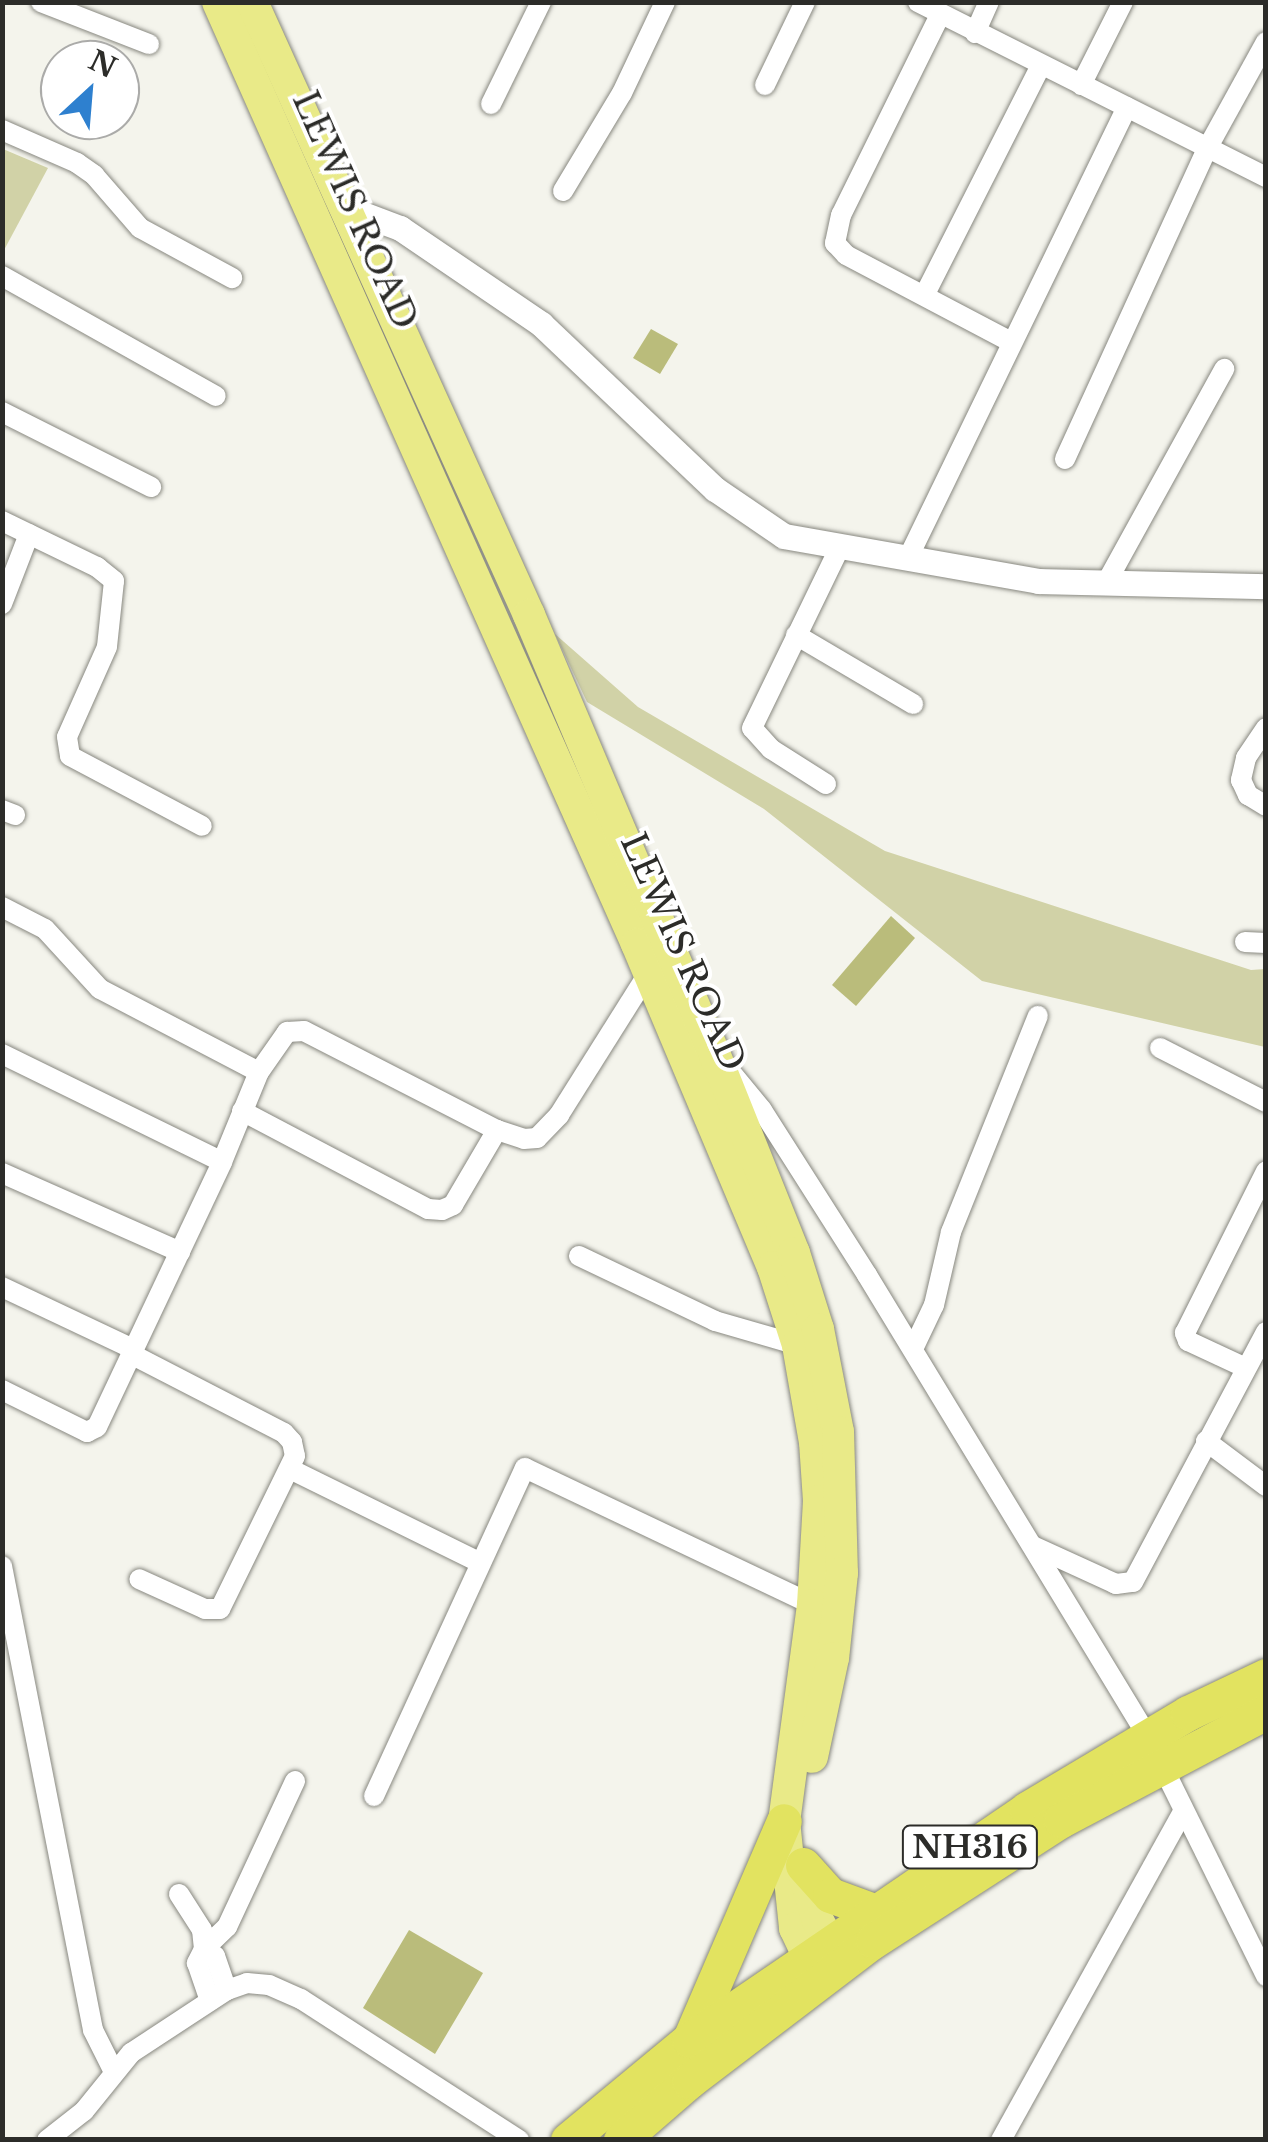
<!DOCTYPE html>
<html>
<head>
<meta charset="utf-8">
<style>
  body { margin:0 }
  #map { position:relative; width:1268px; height:2142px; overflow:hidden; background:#f4f4ec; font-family:"Libre Baskerville",serif }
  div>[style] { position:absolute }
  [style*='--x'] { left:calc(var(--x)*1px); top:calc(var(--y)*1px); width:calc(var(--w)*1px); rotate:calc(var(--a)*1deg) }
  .green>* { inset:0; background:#d1d2a7 }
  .building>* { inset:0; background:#babc7b }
  .roads { filter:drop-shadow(0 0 2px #888880) drop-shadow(0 0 2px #888880) }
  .minor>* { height:20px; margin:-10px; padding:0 10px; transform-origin:10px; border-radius:10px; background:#fff }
  .tertiary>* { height:25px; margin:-12.5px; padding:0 12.5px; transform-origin:12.5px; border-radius:12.5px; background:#fff }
  .primary>* { height:32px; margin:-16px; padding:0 16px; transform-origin:16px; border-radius:16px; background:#e9ea88 }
  .trunk>* { height:35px; margin:-17.5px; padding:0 17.5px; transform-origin:17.5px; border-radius:17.5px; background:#e2e360 }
  span { translate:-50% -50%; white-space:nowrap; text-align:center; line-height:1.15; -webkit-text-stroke:8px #fff; paint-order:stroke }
  .shield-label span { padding:2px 8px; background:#fff; border:2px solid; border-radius:8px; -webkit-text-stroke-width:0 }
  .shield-label { font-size:32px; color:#2c2c29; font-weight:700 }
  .street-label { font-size:35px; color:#2c2c29 }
  .frame { position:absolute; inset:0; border:5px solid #2c2c29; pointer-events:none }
  .north { position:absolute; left:40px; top:40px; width:100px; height:100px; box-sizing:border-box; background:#fff; border:2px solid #ababa9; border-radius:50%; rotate:26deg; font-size:28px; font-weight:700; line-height:40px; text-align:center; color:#2c2c29 }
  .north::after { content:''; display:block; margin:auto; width:35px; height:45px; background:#2e80cf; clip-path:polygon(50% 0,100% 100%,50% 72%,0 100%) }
</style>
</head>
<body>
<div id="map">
  <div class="green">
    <i style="clip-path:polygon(3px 149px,48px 168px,3px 252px)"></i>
    <i style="clip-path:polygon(555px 634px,638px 707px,885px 851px,1251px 970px,1265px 969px,1265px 1047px,982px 981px,764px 809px,587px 702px)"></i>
  </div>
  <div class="building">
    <i style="clip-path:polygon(651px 329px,678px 344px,660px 374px,633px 358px)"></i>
    <i style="clip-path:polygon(891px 916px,915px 938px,856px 1006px,832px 985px)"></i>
    <i style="clip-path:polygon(409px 1930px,483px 1973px,435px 2054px,363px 2008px)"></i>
  </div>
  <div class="roads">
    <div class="minor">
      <i style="--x:41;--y:2;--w:116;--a:21.3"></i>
      <i style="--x:918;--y:2;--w:390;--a:26.7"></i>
      <i style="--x:940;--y:15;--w:223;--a:116.3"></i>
      <i style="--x:841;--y:215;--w:29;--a:102"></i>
      <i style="--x:835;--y:243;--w:16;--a:47"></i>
      <i style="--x:846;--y:255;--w:187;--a:27.8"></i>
      <i style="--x:975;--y:33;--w:34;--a:-66"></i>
      <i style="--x:765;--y:85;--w:92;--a:-64.3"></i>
      <i style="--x:1081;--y:85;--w:93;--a:-63.2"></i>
      <i style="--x:491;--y:104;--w:114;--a:-63.9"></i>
      <i style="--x:2;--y:130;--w:82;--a:23.7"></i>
      <i style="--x:77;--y:163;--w:21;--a:35"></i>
      <i style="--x:94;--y:175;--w:70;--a:49"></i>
      <i style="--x:140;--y:228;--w:105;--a:28.5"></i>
      <i style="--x:563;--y:191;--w:114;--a:-59"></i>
      <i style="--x:622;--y:93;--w:101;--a:-64.7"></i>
      <i style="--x:2;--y:276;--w:245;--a:29.3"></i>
      <i style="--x:925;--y:294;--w:257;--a:-63.1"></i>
      <i style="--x:2;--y:412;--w:167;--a:26.7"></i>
      <i style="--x:1065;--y:459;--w:343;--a:-65.4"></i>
      <i style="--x:1208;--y:147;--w:120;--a:-61.1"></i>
      <i style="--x:2;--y:521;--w:106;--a:25.8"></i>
      <i style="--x:97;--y:567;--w:22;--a:39"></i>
      <i style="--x:114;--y:581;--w:66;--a:96.1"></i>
      <i style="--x:107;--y:647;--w:98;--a:114"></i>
      <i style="--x:67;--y:737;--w:19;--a:81"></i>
      <i style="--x:70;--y:756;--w:149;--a:27.9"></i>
      <i style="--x:909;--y:556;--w:499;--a:-64.1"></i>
      <i style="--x:1105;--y:585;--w:247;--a:-61.1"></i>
      <i style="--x:2;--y:604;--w:75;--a:-68.9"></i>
      <i style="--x:796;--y:635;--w:136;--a:30.5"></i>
      <i style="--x:1266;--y:728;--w:36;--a:124"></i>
      <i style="--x:1246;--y:758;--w:23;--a:103"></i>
      <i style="--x:1241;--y:780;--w:17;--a:65"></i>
      <i style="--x:1248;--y:795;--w:21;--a:31"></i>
      <i style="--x:826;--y:784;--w:65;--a:-147.5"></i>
      <i style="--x:771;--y:749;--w:28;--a:-132"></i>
      <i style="--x:752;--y:728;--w:203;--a:-64.1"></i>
      <i style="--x:2;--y:810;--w:14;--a:21"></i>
      <i style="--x:2;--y:907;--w:48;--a:27.1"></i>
      <i style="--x:45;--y:929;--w:81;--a:47.5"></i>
      <i style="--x:100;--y:989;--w:179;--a:27.6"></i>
      <i style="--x:1245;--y:942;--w:21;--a:3"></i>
      <i style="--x:1160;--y:1048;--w:119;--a:27"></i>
      <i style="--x:2;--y:1054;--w:245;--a:26.1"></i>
      <i style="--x:730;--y:1071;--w:50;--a:50.6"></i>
      <i style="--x:762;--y:1110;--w:196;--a:57.5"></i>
      <i style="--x:867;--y:1275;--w:541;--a:58.69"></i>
      <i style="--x:1148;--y:1737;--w:267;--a:63.7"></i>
      <i style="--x:242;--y:1111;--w:210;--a:27.8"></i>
      <i style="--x:428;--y:1209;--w:14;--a:4"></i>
      <i style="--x:442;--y:1210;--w:12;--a:-24"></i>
      <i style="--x:453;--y:1205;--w:87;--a:-59.6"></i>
      <i style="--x:2;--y:1173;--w:195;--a:23.9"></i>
      <i style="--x:579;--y:1256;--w:151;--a:25.5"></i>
      <i style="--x:715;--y:1321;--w:86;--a:16.1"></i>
      <i style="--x:2;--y:1287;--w:145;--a:25.3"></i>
      <i style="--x:913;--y:1349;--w:49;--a:-64.5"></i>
      <i style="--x:934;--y:1305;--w:75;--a:-76.9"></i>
      <i style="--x:951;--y:1232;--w:233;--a:-68.1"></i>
      <i style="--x:131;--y:1354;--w:172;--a:27.3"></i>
      <i style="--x:284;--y:1433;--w:12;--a:48"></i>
      <i style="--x:292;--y:1442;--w:14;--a:78"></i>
      <i style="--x:295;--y:1456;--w:170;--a:116.1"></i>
      <i style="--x:220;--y:1609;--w:15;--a:180"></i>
      <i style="--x:205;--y:1609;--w:72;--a:-155.6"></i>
      <i style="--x:1246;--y:1368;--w:64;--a:-155"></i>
      <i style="--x:1188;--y:1341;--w:9;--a:-111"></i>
      <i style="--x:1185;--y:1333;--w:181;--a:-63.4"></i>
      <i style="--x:2;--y:1390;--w:95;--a:26.3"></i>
      <i style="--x:87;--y:1432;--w:11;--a:-27"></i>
      <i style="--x:97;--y:1427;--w:293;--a:-64.7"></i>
      <i style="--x:222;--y:1162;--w:97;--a:-67.7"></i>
      <i style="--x:259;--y:1072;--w:49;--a:-55"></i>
      <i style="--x:287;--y:1032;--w:17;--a:-3"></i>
      <i style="--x:304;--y:1031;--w:217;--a:27.2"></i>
      <i style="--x:497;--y:1130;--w:28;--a:18"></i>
      <i style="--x:524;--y:1139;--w:13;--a:-4"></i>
      <i style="--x:537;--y:1138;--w:32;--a:-46"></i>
      <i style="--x:559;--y:1115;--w:169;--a:-57.8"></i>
      <i style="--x:1206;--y:1441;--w:75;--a:36.9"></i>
      <i style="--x:290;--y:1469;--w:211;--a:26.2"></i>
      <i style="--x:1033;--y:1546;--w:91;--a:24.6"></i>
      <i style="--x:1116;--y:1584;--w:17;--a:-7"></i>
      <i style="--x:1133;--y:1582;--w:283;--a:-62"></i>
      <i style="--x:2;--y:1566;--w:473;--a:78.9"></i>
      <i style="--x:93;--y:2030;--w:45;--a:63.4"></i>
      <i style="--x:374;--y:1796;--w:361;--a:-65.3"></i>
      <i style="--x:525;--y:1468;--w:319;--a:25.4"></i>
      <i style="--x:179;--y:1894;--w:43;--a:57.4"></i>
      <i style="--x:202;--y:1930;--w:19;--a:84"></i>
      <i style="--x:204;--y:1949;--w:16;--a:117"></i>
      <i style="--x:197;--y:1963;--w:40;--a:71.1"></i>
      <i style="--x:204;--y:1949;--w:32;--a:-44"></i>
      <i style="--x:227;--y:1927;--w:161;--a:-65"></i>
      <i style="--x:204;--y:1949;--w:13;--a:32"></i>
      <i style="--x:215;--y:1956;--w:36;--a:71"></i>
      <i style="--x:47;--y:2140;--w:47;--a:-38.1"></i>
      <i style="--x:84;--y:2111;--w:75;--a:-51"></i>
      <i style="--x:131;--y:2053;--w:115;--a:-33.3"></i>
      <i style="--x:227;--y:1990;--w:21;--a:-19"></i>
      <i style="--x:247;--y:1983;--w:22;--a:5"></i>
      <i style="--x:269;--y:1985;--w:35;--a:24"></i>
      <i style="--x:301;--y:1999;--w:260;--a:32.9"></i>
      <i style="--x:1001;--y:2140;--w:375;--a:-61"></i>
    </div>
    <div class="tertiary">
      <i style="--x:344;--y:207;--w:60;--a:20.6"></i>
      <i style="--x:400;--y:228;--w:171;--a:34.2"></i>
      <i style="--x:541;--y:324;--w:240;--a:43.5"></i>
      <i style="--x:715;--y:489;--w:83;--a:34.3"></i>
      <i style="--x:784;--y:536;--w:258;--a:10"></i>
      <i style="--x:1038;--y:581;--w:228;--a:1.3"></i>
    </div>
    <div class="primary">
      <i style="--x:218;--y:2;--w:1031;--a:66.02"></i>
      <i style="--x:637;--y:944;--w:350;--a:67.2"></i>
      <i style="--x:773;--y:1267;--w:82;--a:72.2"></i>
      <i style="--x:798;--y:1345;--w:98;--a:80.1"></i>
      <i style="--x:815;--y:1442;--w:59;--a:86.1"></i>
      <i style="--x:819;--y:1501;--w:104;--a:93.3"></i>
      <i style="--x:813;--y:1605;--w:218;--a:97.6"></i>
      <i style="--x:784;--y:1821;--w:108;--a:84.1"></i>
      <i style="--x:795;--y:1928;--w:56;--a:64.8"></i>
      <i style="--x:252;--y:2;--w:673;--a:65.68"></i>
      <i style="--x:529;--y:615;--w:475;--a:67.1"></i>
      <i style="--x:714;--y:1053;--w:215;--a:68.2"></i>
      <i style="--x:794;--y:1253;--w:80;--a:72.5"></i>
      <i style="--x:818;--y:1329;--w:105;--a:79"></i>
      <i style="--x:838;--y:1432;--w:141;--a:88.4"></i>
      <i style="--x:842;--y:1573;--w:85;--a:96"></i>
      <i style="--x:833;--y:1658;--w:101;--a:102"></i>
      <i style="--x:803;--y:1869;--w:54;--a:73.9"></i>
      <i style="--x:818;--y:1921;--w:51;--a:60.9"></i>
    </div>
    <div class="trunk">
      <i style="--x:803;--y:1865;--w:40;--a:48"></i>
      <i style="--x:830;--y:1895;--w:47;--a:20"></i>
      <i style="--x:690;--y:2039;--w:237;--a:-66.7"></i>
      <i style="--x:568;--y:2140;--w:157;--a:-39.6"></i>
      <i style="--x:689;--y:2040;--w:409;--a:-34.3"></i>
      <i style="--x:1027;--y:1809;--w:187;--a:-30.8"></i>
      <i style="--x:1188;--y:1713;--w:86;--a:-25.4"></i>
      <i style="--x:621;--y:2140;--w:90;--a:-40.9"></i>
      <i style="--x:689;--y:2081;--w:231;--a:-37.3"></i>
      <i style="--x:873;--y:1941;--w:224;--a:-32.8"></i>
      <i style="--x:1061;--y:1820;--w:232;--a:-27.8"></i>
    </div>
  </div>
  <div class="shield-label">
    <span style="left:970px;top:1847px">NH316</span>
  </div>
  <div class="street-label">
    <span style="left:355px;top:210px;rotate:66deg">LEWIS ROAD</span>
    <span style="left:683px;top:952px;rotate:66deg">LEWIS ROAD</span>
  </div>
  <div class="frame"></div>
  <div class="north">N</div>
</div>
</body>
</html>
